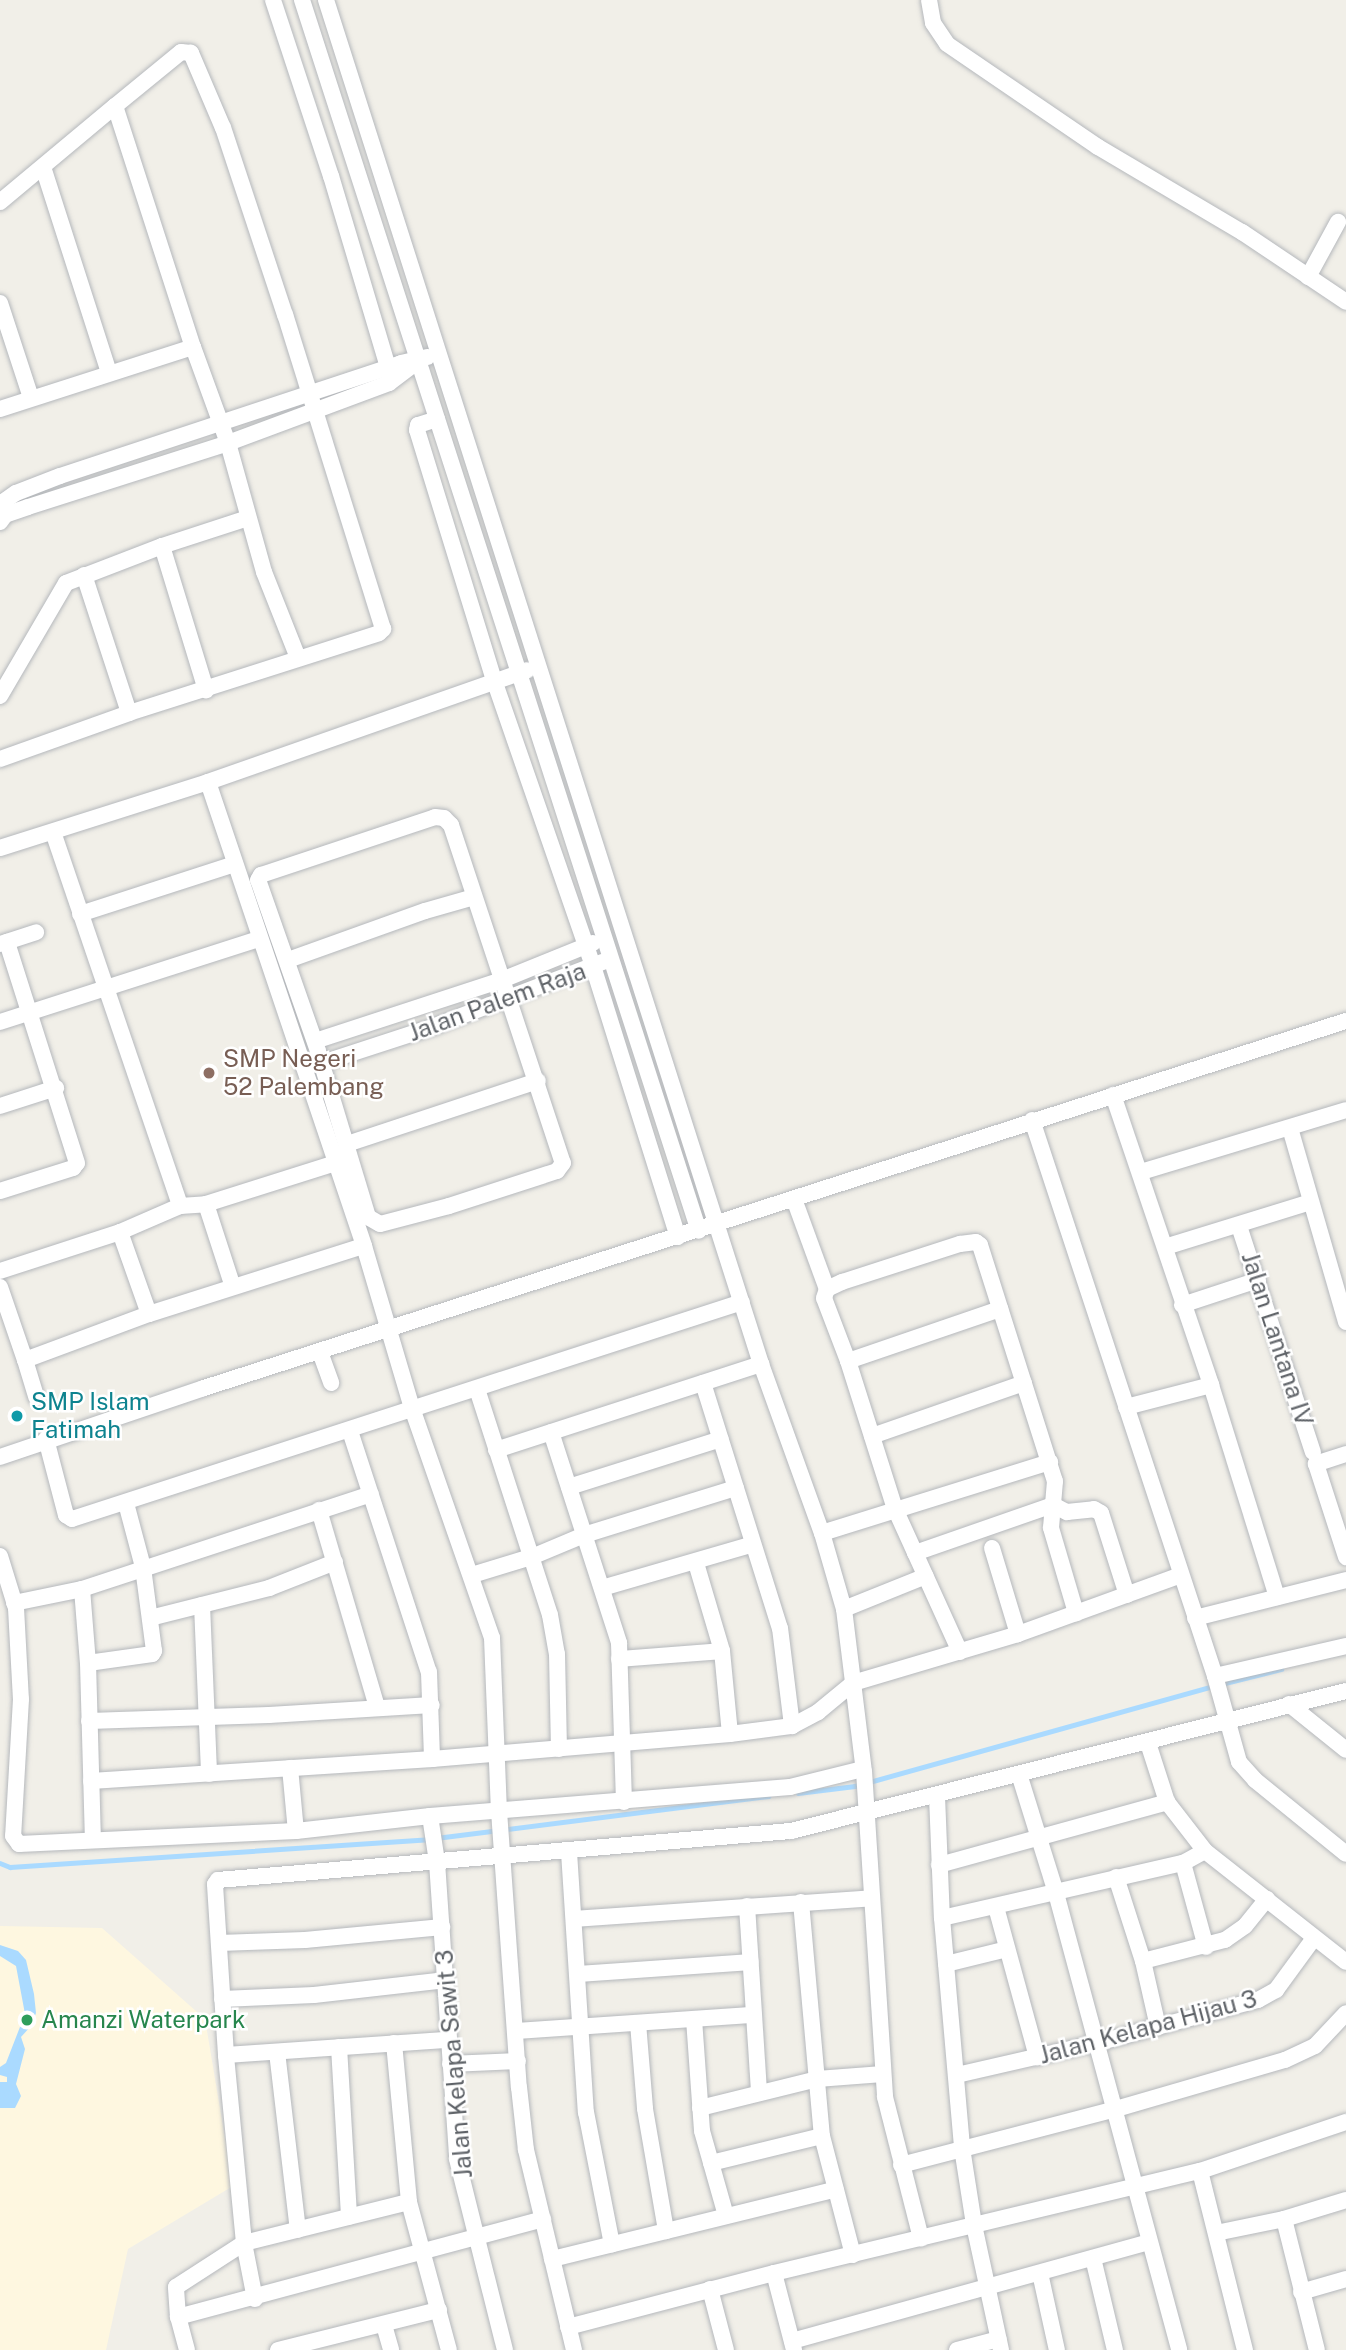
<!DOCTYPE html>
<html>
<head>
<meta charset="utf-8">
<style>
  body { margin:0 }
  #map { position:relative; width:1346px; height:2350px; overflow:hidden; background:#f1efe8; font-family:"Public Sans",sans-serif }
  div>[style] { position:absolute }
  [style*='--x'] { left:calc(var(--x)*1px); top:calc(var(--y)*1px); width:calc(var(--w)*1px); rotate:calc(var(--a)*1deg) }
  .commercial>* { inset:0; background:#fef7e0 }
  .water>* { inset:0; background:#aadaff }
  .stream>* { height:4.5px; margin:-2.25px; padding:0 2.25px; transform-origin:2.25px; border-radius:2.25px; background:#aadaff }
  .roads { filter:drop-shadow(0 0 2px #b5b8bc) drop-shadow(0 0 2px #b5b8bc) }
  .street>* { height:16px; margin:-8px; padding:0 8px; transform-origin:8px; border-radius:8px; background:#fff }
  .dots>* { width:19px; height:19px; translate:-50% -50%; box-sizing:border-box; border:4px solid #fff; border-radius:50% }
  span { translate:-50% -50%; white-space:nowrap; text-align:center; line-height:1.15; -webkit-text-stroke:5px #fff; paint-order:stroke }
  .street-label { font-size:24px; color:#5f6368 }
  .education-label { font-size:24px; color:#785e54 }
  .left { translate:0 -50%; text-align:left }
  .culture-label { font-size:24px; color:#0d838f }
  .leisure-label { font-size:24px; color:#27864d }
</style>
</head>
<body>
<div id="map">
  <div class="commercial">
    <i style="clip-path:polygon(0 1926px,102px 1928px,205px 2019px,233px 2186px,128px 2249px,106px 2350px,0 2350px)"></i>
  </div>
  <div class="water">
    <i style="clip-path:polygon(0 1945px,18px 1951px,26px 1960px,34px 1994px,36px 2013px,31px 2026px,21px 2037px,25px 2049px,16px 2084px,21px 2096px,15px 2108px,0 2108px,0 2082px,7px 2082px,7px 2077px,0 2075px,0 2067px,6px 2063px,25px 2014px,16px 1966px,0 1956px)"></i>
  </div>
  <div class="stream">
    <i style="--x:1221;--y:1684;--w:62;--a:-14"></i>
    <i style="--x:798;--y:1793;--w:57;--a:-7"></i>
    <i style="--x:855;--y:1786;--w:372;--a:-15.6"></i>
    <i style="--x:0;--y:1863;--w:11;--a:22"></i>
    <i style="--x:10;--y:1867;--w:419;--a:-3.8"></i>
    <i style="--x:428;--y:1839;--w:343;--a:-7.2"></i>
  </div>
  <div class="roads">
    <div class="street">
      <i style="--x:273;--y:0;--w:185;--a:71.8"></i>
      <i style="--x:331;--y:176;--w:199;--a:73.4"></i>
      <i style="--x:302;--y:0;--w:1293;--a:72.13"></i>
      <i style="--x:326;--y:0;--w:1432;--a:72.31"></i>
      <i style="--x:761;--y:1364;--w:180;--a:70.2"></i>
      <i style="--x:822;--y:1533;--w:79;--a:73.9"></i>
      <i style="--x:844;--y:1609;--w:163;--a:83"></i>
      <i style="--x:864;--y:1771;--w:327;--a:86.3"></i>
      <i style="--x:885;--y:2097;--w:146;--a:75.7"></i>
      <i style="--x:929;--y:0;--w:23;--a:80"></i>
      <i style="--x:933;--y:23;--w:25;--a:56"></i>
      <i style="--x:947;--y:44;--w:183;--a:34.3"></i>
      <i style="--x:1098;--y:147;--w:167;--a:30.6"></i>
      <i style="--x:1242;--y:232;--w:125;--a:33.9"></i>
      <i style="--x:43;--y:167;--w:215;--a:72.2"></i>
      <i style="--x:0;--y:202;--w:150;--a:-39.9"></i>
      <i style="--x:115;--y:106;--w:253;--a:72.1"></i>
      <i style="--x:193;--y:347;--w:203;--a:162.2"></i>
      <i style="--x:1308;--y:277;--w:63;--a:-61.4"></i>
      <i style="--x:0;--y:303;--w:100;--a:71.9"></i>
      <i style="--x:193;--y:347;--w:102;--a:70"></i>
      <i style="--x:228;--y:443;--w:134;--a:74.4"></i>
      <i style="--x:264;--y:572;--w:92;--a:68.4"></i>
      <i style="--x:437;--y:419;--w:20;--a:162"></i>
      <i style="--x:418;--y:425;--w:5;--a:101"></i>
      <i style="--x:417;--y:430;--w:262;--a:72.9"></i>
      <i style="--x:494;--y:680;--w:303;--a:70.9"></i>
      <i style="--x:593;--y:966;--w:284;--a:72.6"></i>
      <i style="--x:0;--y:504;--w:19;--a:-35"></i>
      <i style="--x:16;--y:493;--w:47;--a:-21.1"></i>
      <i style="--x:60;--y:476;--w:359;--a:-18.3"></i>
      <i style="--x:401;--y:363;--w:27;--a:-13"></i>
      <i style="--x:0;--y:522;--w:9;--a:-54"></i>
      <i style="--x:5;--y:515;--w:24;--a:-19"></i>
      <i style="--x:28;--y:507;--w:210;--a:-17.7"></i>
      <i style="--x:228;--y:443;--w:172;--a:-20.4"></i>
      <i style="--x:389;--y:383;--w:38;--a:-37"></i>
      <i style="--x:162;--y:546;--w:151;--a:73"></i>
      <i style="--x:84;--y:575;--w:145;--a:71.9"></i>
      <i style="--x:0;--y:696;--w:131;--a:-59.7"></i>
      <i style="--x:66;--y:583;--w:103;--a:-21.1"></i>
      <i style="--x:162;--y:546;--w:90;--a:-18"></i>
      <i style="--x:0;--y:759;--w:137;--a:-19.6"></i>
      <i style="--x:129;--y:713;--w:262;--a:-17.7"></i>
      <i style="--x:379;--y:633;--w:6;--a:-45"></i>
      <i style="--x:383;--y:629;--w:329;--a:-107.3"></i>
      <i style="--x:285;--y:315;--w:197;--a:-108.3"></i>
      <i style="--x:223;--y:128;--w:82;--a:-113.1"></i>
      <i style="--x:191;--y:53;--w:10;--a:-174"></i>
      <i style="--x:181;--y:52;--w:85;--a:140.7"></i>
      <i style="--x:208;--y:782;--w:490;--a:71.4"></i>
      <i style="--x:364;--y:1246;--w:172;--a:73.5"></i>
      <i style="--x:413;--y:1411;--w:240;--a:70.8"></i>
      <i style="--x:492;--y:1638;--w:173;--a:87.7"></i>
      <i style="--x:499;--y:1811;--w:277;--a:85.9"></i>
      <i style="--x:519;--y:2087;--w:63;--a:83.7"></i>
      <i style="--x:526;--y:2150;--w:206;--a:76.5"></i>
      <i style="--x:435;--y:817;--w:9;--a:6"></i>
      <i style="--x:444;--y:818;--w:10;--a:45"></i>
      <i style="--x:451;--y:825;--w:356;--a:71.7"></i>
      <i style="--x:563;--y:1163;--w:10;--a:127"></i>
      <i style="--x:557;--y:1171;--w:114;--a:162"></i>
      <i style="--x:449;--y:1206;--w:71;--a:165.4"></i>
      <i style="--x:380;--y:1224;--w:14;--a:-150"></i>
      <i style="--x:368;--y:1217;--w:173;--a:-106.8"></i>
      <i style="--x:318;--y:1051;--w:181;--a:-109.3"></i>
      <i style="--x:258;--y:880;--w:6;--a:-59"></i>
      <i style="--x:261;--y:875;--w:183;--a:-18.4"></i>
      <i style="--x:53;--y:832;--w:395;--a:71.2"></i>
      <i style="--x:0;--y:848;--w:218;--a:-17.6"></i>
      <i style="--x:208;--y:782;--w:338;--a:-19.3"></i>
      <i style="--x:80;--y:914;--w:163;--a:-17.9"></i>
      <i style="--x:0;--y:944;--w:38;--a:-18"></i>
      <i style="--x:288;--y:960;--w:145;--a:-19.7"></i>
      <i style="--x:425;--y:911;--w:51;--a:-15.9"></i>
      <i style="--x:0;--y:1022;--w:272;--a:-17.8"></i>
      <i style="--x:315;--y:1041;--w:197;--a:-18.1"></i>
      <i style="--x:502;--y:980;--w:98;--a:-22.1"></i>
      <i style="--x:322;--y:1063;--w:119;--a:-18.1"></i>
      <i style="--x:435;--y:1026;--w:180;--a:-20.9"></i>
      <i style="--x:1113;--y:1095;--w:306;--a:71.3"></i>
      <i style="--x:1211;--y:1385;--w:222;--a:72.7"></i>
      <i style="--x:0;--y:1106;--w:59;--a:-17.8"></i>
      <i style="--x:1032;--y:1120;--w:585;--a:71.78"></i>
      <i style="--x:1215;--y:1676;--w:89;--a:74.4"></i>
      <i style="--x:1239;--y:1762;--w:24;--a:48"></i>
      <i style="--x:1255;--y:1780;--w:117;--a:39.1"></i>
      <i style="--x:1290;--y:1128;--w:202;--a:73.9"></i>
      <i style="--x:347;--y:1144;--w:201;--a:-18.3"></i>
      <i style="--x:1141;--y:1172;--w:214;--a:-16.8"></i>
      <i style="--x:0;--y:1191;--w:77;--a:-17.5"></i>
      <i style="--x:73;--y:1168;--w:6;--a:-51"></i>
      <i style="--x:77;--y:1163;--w:232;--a:-107.6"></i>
      <i style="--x:794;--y:1199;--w:96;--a:69.9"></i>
      <i style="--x:206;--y:1204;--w:87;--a:72"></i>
      <i style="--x:1239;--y:1226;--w:238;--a:71.9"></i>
      <i style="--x:120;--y:1232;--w:87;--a:70.5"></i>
      <i style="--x:1165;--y:1247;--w:152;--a:-17.2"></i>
      <i style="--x:0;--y:1271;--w:126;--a:-18"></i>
      <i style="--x:120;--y:1232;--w:65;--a:-23.4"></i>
      <i style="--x:180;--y:1206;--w:26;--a:-4"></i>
      <i style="--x:206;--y:1204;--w:135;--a:-17.6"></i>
      <i style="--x:0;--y:1287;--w:77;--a:71.1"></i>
      <i style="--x:25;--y:1360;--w:132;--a:-20.4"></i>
      <i style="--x:149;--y:1314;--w:225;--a:-17.6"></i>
      <i style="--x:1182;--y:1305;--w:80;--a:-18.2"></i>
      <i style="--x:320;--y:1352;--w:33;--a:70"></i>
      <i style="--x:25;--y:1360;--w:39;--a:73"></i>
      <i style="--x:848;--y:1361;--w:161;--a:-18.9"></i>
      <i style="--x:703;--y:1383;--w:257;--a:72.6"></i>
      <i style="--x:780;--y:1628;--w:99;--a:83"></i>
      <i style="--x:477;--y:1389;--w:237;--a:72.1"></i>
      <i style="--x:550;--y:1615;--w:40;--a:80"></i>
      <i style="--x:557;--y:1654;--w:95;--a:88.8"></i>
      <i style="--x:1126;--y:1407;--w:88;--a:-14.5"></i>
      <i style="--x:350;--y:1431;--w:254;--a:71.9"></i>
      <i style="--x:429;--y:1672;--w:87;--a:88"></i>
      <i style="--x:551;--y:1432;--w:222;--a:72.1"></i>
      <i style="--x:619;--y:1643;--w:159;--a:88.2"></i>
      <i style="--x:872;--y:1436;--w:161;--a:-19.2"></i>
      <i style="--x:46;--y:1439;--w:79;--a:75.3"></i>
      <i style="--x:66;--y:1515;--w:7;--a:34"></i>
      <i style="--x:72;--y:1519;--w:704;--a:-17.95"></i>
      <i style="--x:496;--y:1450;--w:279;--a:-18"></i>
      <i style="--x:1346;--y:1454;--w:32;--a:162"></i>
      <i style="--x:1316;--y:1464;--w:98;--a:72.1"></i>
      <i style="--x:0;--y:1457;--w:215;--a:-18.7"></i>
      <i style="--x:204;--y:1388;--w:1200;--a:-17.82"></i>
      <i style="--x:569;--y:1487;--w:159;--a:-17.5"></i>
      <i style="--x:319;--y:1510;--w:205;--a:73.6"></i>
      <i style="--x:822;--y:1533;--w:239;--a:-17.3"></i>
      <i style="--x:992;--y:1548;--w:90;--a:73.2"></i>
      <i style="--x:915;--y:1553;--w:146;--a:-19.2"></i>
      <i style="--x:1053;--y:1505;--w:16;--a:27"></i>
      <i style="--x:1067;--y:1512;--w:27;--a:-6"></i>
      <i style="--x:1094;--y:1509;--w:8;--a:30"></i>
      <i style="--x:1101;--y:1513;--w:86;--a:72.4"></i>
      <i style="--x:0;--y:1556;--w:54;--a:72.9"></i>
      <i style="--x:16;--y:1608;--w:91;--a:86.9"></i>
      <i style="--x:21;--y:1699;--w:137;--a:93.3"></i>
      <i style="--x:13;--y:1836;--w:10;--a:53"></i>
      <i style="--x:19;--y:1844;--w:277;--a:-2.7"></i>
      <i style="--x:296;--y:1831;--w:135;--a:-6.4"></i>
      <i style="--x:430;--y:1816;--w:361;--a:-4.6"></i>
      <i style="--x:790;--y:1787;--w:75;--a:-13.9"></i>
      <i style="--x:696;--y:1563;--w:92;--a:73.5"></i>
      <i style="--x:722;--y:1651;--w:83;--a:84.5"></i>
      <i style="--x:472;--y:1575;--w:65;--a:-17"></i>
      <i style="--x:534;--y:1556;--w:54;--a:-22.8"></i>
      <i style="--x:584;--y:1535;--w:159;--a:-17.2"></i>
      <i style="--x:602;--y:1588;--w:157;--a:-16.2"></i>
      <i style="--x:82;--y:1589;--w:74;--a:85.4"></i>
      <i style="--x:88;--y:1663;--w:176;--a:88.4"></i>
      <i style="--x:14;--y:1603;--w:69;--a:-11.6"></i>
      <i style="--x:82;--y:1589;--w:304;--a:-18.2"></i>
      <i style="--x:202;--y:1605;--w:169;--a:87.6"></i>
      <i style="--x:844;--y:1609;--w:88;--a:-21.9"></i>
      <i style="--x:150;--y:1618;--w:123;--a:-14.1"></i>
      <i style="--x:269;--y:1588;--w:71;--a:-21.5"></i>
      <i style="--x:1195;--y:1618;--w:156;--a:-14.1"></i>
      <i style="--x:960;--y:1652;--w:157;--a:-114.4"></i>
      <i style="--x:895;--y:1509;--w:155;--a:-107.6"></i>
      <i style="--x:848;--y:1361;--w:67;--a:-110.9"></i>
      <i style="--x:824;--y:1298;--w:9;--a:-72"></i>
      <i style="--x:827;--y:1289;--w:17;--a:-25"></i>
      <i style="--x:842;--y:1282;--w:124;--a:-17.9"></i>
      <i style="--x:960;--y:1244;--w:16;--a:-7"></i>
      <i style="--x:976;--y:1242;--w:5;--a:37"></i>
      <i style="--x:980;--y:1245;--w:248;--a:72.4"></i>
      <i style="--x:1055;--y:1481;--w:47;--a:94.9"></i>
      <i style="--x:1051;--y:1528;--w:89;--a:73.6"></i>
      <i style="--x:619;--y:1659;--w:103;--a:-4.4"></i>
      <i style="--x:88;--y:1663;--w:65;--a:-8"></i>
      <i style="--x:152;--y:1654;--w:4;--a:-56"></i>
      <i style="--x:154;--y:1651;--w:85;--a:-97.5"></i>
      <i style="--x:143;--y:1567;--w:66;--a:-104.9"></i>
      <i style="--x:1215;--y:1676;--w:134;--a:-12.9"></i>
      <i style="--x:1289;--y:1704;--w:73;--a:38.9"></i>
      <i style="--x:89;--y:1721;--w:180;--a:-1.9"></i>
      <i style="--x:269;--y:1715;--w:163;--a:-3.5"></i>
      <i style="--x:1148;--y:1743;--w:62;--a:72.1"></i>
      <i style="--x:1167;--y:1802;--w:62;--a:52.2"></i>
      <i style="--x:1205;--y:1851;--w:179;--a:38.2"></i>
      <i style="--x:290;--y:1768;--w:63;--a:84.6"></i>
      <i style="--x:1019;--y:1774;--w:125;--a:72.7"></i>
      <i style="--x:1056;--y:1893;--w:473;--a:74.9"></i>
      <i style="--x:91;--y:1781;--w:342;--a:-3.7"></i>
      <i style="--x:432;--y:1759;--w:299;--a:-4.8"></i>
      <i style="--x:730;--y:1734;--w:63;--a:-7.4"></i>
      <i style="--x:792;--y:1726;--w:30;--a:-28"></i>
      <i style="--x:818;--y:1712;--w:45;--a:-39.6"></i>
      <i style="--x:853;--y:1683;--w:172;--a:-16.5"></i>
      <i style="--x:1018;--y:1634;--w:173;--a:-19.9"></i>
      <i style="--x:937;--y:1796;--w:122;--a:87.7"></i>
      <i style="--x:942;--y:1918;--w:231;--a:85"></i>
      <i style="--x:962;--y:2148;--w:78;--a:81.1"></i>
      <i style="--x:974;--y:2225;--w:128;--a:77.8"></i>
      <i style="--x:430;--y:1816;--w:47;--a:81.3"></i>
      <i style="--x:437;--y:1862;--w:298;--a:86.1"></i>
      <i style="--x:457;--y:2159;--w:197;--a:75.9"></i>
      <i style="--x:569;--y:1852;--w:261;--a:86.3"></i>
      <i style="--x:586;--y:2112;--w:135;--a:78.9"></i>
      <i style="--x:1183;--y:1863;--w:87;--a:74.7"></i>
      <i style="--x:939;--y:1865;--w:237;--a:-15.4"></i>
      <i style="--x:1116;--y:1877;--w:88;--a:72.2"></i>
      <i style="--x:1143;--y:1961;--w:68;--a:77.2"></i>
      <i style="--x:801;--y:1902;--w:235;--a:84.9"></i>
      <i style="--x:822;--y:2136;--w:123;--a:75.4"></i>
      <i style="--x:747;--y:1906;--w:187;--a:86.3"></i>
      <i style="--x:996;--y:1907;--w:156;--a:74.7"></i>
      <i style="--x:942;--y:1918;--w:247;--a:-12.9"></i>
      <i style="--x:1183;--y:1863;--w:25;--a:-29"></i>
      <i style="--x:574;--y:1919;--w:298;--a:-4"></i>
      <i style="--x:219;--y:1943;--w:86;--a:-2"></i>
      <i style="--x:305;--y:1940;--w:138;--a:-5.4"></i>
      <i style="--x:1143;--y:1961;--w:85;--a:-14.4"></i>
      <i style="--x:1225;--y:1940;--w:24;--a:-35"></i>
      <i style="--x:1245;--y:1926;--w:35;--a:-51"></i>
      <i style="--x:946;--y:1964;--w:63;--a:-13.8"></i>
      <i style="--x:579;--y:1974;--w:172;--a:-4"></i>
      <i style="--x:222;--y:1999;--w:92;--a:-2.5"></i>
      <i style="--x:314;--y:1995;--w:133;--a:-6.5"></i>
      <i style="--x:694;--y:2019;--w:112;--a:85.9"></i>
      <i style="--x:702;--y:2131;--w:88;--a:74.2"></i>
      <i style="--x:638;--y:2023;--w:86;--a:85.3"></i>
      <i style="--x:645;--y:2109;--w:124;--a:80.2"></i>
      <i style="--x:517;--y:2031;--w:237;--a:-3.9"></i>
      <i style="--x:394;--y:2043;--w:160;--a:84.6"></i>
      <i style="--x:409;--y:2202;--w:153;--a:74.9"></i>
      <i style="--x:339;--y:2047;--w:170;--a:86.6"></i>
      <i style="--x:277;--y:2052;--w:179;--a:83.3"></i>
      <i style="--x:226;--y:2055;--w:223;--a:-3.9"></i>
      <i style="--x:450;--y:2064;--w:68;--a:-2.5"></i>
      <i style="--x:957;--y:2075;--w:144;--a:-12.9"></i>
      <i style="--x:1097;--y:2043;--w:167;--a:-15"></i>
      <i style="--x:1258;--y:2000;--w:21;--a:-29"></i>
      <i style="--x:1276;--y:1990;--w:64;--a:-53.8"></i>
      <i style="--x:700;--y:2108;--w:121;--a:-13.9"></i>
      <i style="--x:817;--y:2079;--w:66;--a:-4.3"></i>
      <i style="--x:711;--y:2163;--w:114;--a:-13.7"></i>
      <i style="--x:901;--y:2165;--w:222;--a:-14.6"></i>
      <i style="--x:1116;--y:2109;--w:176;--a:-16.2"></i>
      <i style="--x:1285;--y:2060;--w:33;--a:-25"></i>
      <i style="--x:1315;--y:2046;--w:45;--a:-46.8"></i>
      <i style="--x:1200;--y:2171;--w:185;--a:75.9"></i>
      <i style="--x:1284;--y:2219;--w:135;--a:75.9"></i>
      <i style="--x:1216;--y:2233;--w:69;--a:-11.6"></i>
      <i style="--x:1284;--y:2219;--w:65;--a:-17"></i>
      <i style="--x:1093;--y:2258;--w:95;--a:76.6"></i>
      <i style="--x:552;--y:2259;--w:292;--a:-13.8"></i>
      <i style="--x:774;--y:2273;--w:80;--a:75.4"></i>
      <i style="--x:1040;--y:2273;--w:79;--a:77.6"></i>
      <i style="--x:710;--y:2289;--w:63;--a:75.3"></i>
      <i style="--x:1301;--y:2292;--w:47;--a:-16.1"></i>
      <i style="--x:255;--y:2299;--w:57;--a:-101.1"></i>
      <i style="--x:244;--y:2243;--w:189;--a:-95.5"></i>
      <i style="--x:226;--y:2055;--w:171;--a:-93.7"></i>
      <i style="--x:215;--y:1884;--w:5;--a:-53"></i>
      <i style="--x:218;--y:1880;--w:575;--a:-4.89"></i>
      <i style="--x:791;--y:1831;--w:572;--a:-14.16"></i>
      <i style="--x:178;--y:2317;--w:378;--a:-15"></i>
      <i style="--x:384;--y:2325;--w:26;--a:74"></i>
      <i style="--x:568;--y:2327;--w:213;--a:-14.7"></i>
      <i style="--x:774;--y:2273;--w:438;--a:-13.5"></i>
      <i style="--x:1200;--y:2171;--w:154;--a:-18.6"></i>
      <i style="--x:792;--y:2341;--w:371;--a:-15.5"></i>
      <i style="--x:187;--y:2350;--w:34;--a:-105"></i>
      <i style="--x:178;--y:2317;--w:30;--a:-94"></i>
      <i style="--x:176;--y:2287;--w:81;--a:-32.9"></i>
      <i style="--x:244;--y:2243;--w:170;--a:-14"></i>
      <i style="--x:278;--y:2350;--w:166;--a:-14"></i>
      <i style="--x:957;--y:2350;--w:43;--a:-14.7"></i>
    </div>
  </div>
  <div class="dots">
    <i style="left:209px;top:1073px;background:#8d6e63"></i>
    <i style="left:17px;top:1416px;background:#0f9aa8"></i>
    <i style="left:27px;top:2020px;background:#2e9e5b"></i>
  </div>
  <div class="street-label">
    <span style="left:497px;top:1002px;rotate:-20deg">Jalan Palem Raja</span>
    <span style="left:1277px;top:1339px;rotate:72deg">Jalan Lantana IV</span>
    <span style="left:1148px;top:2027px;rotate:-15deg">Jalan Kelapa Hijau 3</span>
    <span style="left:454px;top:2064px;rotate:-95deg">Jalan Kelapa Sawit 3</span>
  </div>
  <div class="education-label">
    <span class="left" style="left:223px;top:1073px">SMP Negeri<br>52 Palembang</span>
  </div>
  <div class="culture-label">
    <span class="left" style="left:31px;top:1416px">SMP Islam<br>Fatimah</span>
  </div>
  <div class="leisure-label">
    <span class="left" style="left:41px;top:2020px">Amanzi Waterpark</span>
  </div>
</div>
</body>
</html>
